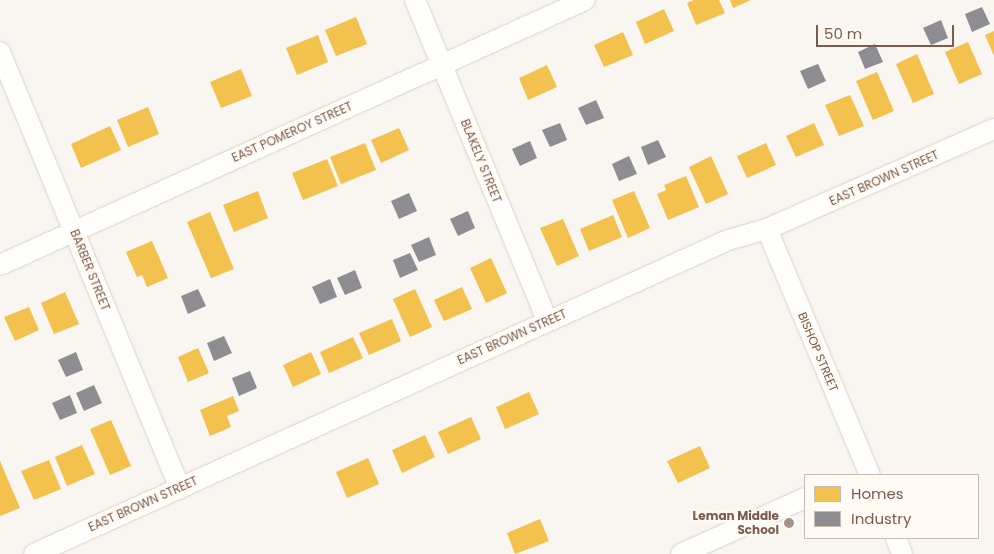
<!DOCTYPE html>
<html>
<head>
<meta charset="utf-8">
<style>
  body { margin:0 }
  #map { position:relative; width:994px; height:554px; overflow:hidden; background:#f9f5f0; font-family:Poppins,sans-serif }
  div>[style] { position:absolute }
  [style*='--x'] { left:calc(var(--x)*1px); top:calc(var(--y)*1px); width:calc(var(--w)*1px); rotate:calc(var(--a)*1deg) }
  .homes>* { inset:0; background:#f2c14e }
  .industry>* { inset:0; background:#8d8d92 }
  .roads { filter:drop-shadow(0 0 1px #d7d1cb) drop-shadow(0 0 1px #d7d1cb) }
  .minor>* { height:20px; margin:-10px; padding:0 10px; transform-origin:10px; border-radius:10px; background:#fefefd }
  .dots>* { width:14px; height:14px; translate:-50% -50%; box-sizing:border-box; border:2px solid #fffaf3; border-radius:50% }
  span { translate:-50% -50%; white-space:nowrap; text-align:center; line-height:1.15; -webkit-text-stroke:5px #fffaf3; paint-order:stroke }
  .street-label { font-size:12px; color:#7a5c4d }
  .poi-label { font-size:12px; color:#7a5c4d; font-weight:700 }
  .right { translate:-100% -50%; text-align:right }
  .legend { position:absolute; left:804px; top:474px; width:175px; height:65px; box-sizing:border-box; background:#fffaf3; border:1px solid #cabbb1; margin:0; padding:6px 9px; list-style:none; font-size:15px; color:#7a5c4d }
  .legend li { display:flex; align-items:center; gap:10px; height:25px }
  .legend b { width:25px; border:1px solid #cabbb1 }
  .scale { position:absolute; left:816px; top:25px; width:138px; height:22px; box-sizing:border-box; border:2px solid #7a5c4d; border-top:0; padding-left:6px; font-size:15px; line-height:18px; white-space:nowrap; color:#7a5c4d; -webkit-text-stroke:4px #fffaf3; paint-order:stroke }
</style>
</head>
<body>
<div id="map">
  <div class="homes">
    <i style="clip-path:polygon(694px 0,719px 0,725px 13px,696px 25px,687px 3px)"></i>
    <i style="clip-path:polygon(730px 0,751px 0,733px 8px)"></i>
    <i style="clip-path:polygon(664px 9px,674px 31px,645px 44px,636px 22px)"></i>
    <i style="clip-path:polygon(356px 17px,367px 44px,336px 56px,325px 30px)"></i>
    <i style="clip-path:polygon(994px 31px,994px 56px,985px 35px)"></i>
    <i style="clip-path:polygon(623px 32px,633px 55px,604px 67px,594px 45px)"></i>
    <i style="clip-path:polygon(318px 35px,328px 62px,297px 75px,286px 48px)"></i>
    <i style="clip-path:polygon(968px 42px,982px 74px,959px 84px,945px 52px)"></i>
    <i style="clip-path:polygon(917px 54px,934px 94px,913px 103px,896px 64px)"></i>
    <i style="clip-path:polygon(547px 65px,557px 87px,528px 100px,519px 78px)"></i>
    <i style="clip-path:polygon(241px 69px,252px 96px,221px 108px,210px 82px)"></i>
    <i style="clip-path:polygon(877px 72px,894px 111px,873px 120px,856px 81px)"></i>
    <i style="clip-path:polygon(850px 95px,864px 126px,839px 136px,825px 105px)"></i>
    <i style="clip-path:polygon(148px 107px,159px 134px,128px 147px,117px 120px)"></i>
    <i style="clip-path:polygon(814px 123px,824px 145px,796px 157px,786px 136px)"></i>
    <i style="clip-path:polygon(110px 126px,121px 150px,81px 168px,71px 144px)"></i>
    <i style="clip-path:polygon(399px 128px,409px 150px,381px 163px,371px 140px)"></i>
    <i style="clip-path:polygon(365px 143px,376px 170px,341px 184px,330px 157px)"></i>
    <i style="clip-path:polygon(766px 143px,776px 165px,747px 178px,737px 156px)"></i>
    <i style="clip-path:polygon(711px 156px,728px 194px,706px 204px,689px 167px)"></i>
    <i style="clip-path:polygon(327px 159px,338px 186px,303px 200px,292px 173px)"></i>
    <i style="clip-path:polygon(686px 176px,699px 207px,668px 220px,657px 194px,666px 190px,664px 185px)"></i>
    <i style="clip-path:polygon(258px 191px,268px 218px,234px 232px,223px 205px)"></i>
    <i style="clip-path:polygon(634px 191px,650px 228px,628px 238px,612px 200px)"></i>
    <i style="clip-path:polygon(210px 212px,234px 269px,211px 278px,187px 222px)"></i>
    <i style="clip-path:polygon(613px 215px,622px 237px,589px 251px,580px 229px)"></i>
    <i style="clip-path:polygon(563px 219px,579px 256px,557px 266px,540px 228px)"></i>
    <i style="clip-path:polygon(152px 241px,168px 278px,147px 287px,142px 275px,137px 277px,126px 252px)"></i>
    <i style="clip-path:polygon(491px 258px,507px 293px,486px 303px,470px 268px)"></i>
    <i style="clip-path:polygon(462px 287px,472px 309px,444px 321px,434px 300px)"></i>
    <i style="clip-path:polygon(415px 289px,432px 327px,410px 337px,393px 299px)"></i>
    <i style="clip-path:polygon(65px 292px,79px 324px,54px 334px,41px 303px)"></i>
    <i style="clip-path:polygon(29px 307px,39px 330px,15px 341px,4px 317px)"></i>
    <i style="clip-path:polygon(392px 319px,401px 341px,369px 355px,359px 333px)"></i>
    <i style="clip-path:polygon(353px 337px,363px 358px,329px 373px,320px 352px)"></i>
    <i style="clip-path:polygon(198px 348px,209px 373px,188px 382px,178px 357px)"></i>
    <i style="clip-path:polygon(311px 352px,321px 374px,293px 387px,283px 365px)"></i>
    <i style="clip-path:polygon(529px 392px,539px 414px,505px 429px,496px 407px)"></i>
    <i style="clip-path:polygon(233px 396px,239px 411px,227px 416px,231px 427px,210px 436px,200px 410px)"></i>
    <i style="clip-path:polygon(471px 417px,481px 439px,448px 454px,438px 432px)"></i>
    <i style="clip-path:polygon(111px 420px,131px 466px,110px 475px,90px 429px)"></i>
    <i style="clip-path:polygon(425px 435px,435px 457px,402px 473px,392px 450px)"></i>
    <i style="clip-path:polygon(82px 445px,95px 474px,67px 486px,55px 457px)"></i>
    <i style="clip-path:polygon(700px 446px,710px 468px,678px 483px,667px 461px)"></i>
    <i style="clip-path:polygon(368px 458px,379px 484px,347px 498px,336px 472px)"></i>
    <i style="clip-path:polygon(49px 460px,61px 489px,34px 500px,21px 471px)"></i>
    <i style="clip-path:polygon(0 461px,20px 508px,0 516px)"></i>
    <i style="clip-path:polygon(540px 519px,549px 541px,515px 554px,507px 533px)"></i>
  </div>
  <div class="industry">
    <i style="clip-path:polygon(982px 7px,990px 24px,972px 32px,965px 14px)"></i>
    <i style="clip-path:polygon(941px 20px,948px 38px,931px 45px,923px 28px)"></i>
    <i style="clip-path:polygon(875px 44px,883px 62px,865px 69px,858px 52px)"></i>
    <i style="clip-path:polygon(818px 64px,826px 81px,808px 89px,800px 71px)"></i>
    <i style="clip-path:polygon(596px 100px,604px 118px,586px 125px,578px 108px)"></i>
    <i style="clip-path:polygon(560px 123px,567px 140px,550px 147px,542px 130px)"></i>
    <i style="clip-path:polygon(658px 140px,666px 157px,648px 165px,641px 147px)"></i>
    <i style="clip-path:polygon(530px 141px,537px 158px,520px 166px,512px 149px)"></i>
    <i style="clip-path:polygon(629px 156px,637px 174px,619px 181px,612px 164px)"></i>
    <i style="clip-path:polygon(409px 193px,417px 211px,399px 219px,391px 201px)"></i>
    <i style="clip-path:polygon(468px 211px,475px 228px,458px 236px,450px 219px)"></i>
    <i style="clip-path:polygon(429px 237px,436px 255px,419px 262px,411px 245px)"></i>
    <i style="clip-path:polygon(410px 253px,418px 270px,400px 278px,393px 260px)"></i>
    <i style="clip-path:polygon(355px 270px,362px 288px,345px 295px,337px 278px)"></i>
    <i style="clip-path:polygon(330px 279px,337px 297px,320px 304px,312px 287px)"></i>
    <i style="clip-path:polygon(198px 289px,206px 306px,188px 314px,181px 296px)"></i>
    <i style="clip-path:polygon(224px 336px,232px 353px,214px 361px,207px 343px)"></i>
    <i style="clip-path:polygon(76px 352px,83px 370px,66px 377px,58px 360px)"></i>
    <i style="clip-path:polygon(250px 371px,257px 388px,239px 396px,232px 378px)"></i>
    <i style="clip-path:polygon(94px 385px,102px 403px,84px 411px,76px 393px)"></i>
    <i style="clip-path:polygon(70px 395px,77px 413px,60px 420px,52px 403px)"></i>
  </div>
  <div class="roads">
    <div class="minor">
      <i style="--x:415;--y:0;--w:347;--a:67.6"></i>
      <i style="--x:0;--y:52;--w:472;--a:67.6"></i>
      <i style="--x:767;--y:229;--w:267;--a:67.3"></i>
      <i style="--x:0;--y:265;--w:642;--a:-24.37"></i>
      <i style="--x:896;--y:538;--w:17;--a:69"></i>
      <i style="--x:34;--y:554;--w:762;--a:-24.34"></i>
      <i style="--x:728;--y:240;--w:41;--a:-15.8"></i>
      <i style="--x:767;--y:229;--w:248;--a:-23.8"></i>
      <i style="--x:681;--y:554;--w:136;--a:-24.3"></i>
    </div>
  </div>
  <div class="dots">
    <i style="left:789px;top:523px;background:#a69286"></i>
  </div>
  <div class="street-label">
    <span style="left:292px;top:132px;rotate:-24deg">EAST POMEROY STREET</span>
    <span style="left:481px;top:161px;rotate:68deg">BLAKELY STREET</span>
    <span style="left:884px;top:178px;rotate:-24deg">EAST BROWN STREET</span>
    <span style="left:90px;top:270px;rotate:68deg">BARBER STREET</span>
    <span style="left:512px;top:337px;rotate:-24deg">EAST BROWN STREET</span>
    <span style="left:818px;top:352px;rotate:67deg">BISHOP STREET</span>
    <span style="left:143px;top:504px;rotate:-24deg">EAST BROWN STREET</span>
  </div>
  <div class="poi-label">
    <span class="right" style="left:779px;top:523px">Leman Middle<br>School</span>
  </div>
  <ul class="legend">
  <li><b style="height:14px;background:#f2c14e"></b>Homes</li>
  <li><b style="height:14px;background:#8d8d92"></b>Industry</li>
  </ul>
  <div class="scale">50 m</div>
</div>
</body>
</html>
